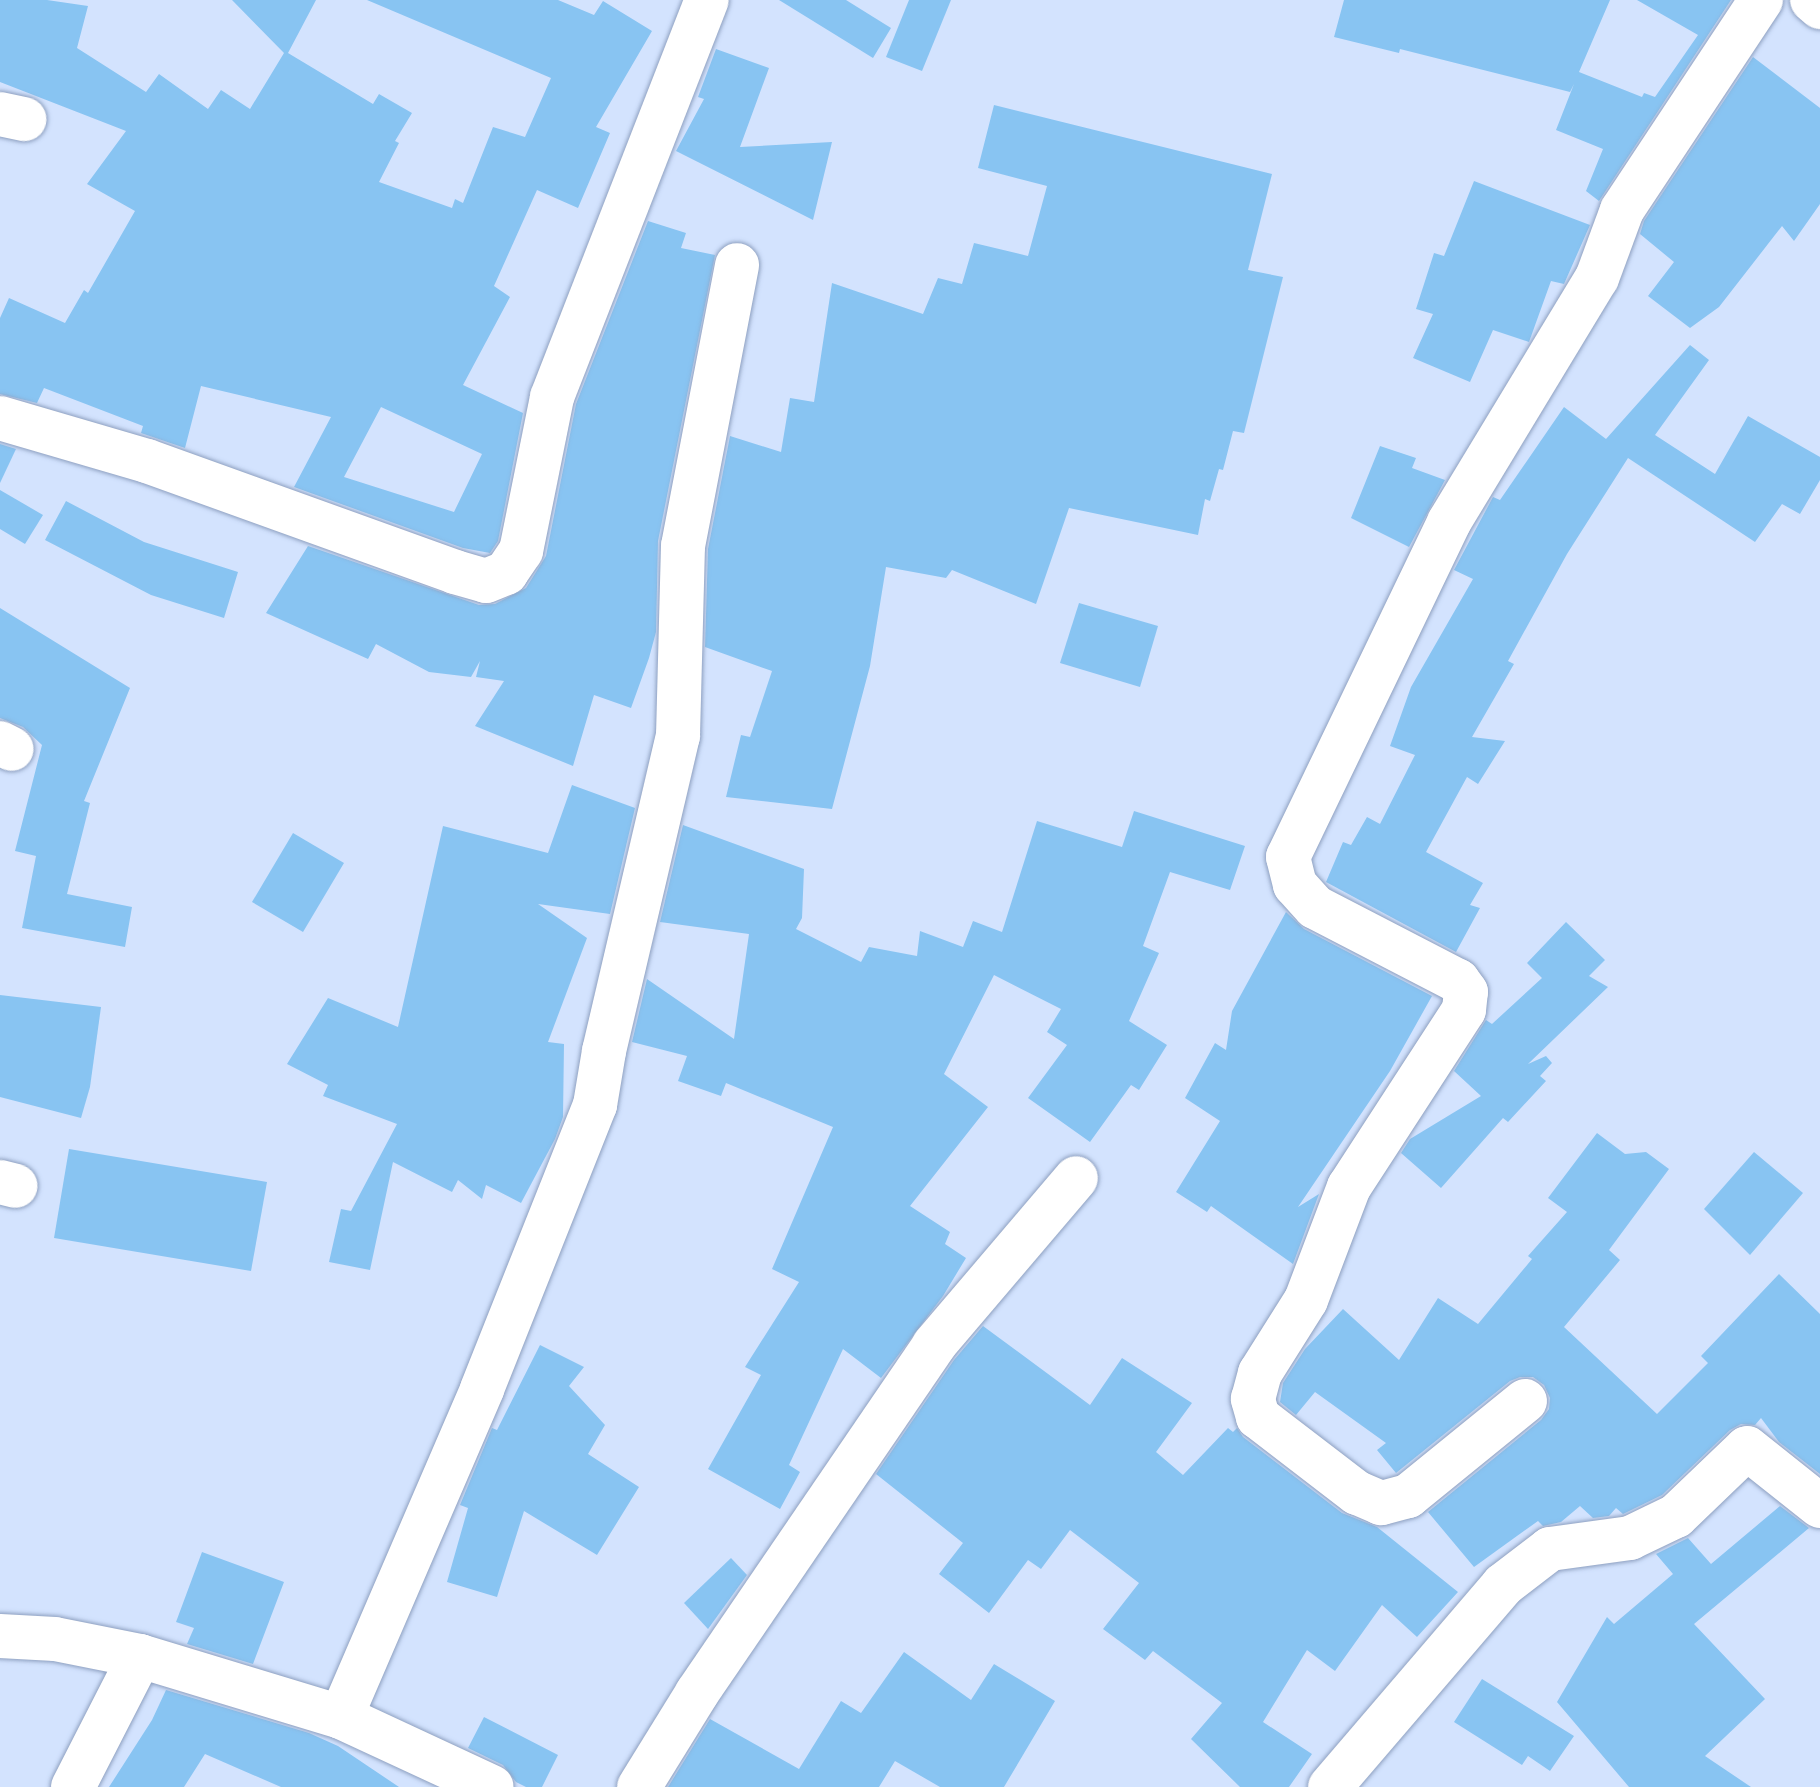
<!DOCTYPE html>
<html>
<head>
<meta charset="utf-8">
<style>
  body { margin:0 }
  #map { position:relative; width:1820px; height:1787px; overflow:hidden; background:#d3e3fe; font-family:Jost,sans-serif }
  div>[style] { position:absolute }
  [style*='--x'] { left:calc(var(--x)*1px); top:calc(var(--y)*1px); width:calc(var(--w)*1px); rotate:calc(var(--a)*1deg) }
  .building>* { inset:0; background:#88c4f2 }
  .roads { filter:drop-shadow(0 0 2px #8ea0c0) drop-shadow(0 0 2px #8ea0c0) }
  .minor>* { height:44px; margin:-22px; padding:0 22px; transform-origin:22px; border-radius:22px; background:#fff }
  span { translate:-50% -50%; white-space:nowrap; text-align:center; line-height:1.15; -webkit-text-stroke:8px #fff; paint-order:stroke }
</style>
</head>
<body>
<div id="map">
  <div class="building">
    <i style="clip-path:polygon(evenodd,0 0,47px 0,88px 6px,77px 48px,146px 92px,159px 74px,208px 109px,221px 90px,250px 109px,284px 53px,232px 0,316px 0,288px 53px,373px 104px,379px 94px,412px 113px,395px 141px,399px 143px,379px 182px,452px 208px,455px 199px,463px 203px,493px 127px,525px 137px,551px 78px,367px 0,558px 0,594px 15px,603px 1px,652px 31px,596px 127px,610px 133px,578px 208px,537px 190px,494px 286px,510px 297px,463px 385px,523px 413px,498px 541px,490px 553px,463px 548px,294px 487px,331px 417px,201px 386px,185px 448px,141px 433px,143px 426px,44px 388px,37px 403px,0 394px,0 318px,9px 298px,65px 323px,84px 290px,88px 293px,135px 211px,87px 184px,126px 131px,0 82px,0 0,381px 407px,482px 454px,454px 512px,344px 477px,381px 407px)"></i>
    <i style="clip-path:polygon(779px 0,846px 0,891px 28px,873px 58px)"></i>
    <i style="clip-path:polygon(909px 0,951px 0,922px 71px,886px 57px)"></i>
    <i style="clip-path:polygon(1344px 0,1610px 0,1579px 72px,1642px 97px,1644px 93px,1655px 97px,1698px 35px,1637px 0,1731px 0,1599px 201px,1586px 191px,1603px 149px,1556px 130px,1574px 84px,1570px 92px,1400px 49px,1399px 53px,1334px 37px)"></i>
    <i style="clip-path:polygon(716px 49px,769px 68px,740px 147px,832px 142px,813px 220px,676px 151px,704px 99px,698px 97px)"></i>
    <i style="clip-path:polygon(1753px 57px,1820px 108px,1820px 204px,1794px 241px,1782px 226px,1719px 307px,1690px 328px,1648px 296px,1674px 262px,1640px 234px,1644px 221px)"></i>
    <i style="clip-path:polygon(994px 105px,1272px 174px,1248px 270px,1283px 277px,1244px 433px,1233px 431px,1223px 470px,1219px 469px,1210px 501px,1205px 499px,1198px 535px,1069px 508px,1036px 604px,952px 570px,946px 578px,886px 567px,870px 666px,832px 809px,726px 797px,741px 735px,750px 737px,772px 671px,705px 647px,708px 549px,730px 436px,781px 452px,790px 398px,814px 402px,832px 283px,923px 314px,938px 278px,962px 284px,974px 243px,1028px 256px,1047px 186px,978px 168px)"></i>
    <i style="clip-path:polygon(1474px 181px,1590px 225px,1564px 284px,1551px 281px,1529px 342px,1493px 330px,1470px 382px,1413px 358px,1433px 314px,1416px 309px,1434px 253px,1444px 256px)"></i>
    <i style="clip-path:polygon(648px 221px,686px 233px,681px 248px,715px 255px,658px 541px,656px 632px,649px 658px,631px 708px,594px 695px,573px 766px,475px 726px,504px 681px,476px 677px,480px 661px,471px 677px,429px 672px,376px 644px,368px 659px,266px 613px,308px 546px,479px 605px,495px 604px,526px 588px,546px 556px,576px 404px)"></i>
    <i style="clip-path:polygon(1690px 345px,1709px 360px,1655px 435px,1715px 474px,1748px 416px,1820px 457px,1820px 480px,1800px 514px,1782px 504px,1755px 542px,1628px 458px,1567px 554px,1508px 661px,1514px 664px,1472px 737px,1505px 741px,1478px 784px,1467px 777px,1426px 852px,1483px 883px,1470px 905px,1480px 908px,1456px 952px,1326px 882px,1343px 842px,1351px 845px,1367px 817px,1380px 824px,1415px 755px,1390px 746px,1411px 687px,1473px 579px,1454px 570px,1493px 497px,1500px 500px,1564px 407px,1606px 439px)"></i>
    <i style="clip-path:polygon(0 444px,16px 449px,0 483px)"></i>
    <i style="clip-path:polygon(1380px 446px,1416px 458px,1412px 468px,1445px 480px,1409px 547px,1351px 518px)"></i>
    <i style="clip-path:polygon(0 490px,43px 515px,25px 544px,0 529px)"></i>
    <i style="clip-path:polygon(66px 501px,144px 542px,238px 572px,224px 618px,151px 595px,45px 540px)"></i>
    <i style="clip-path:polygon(1079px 603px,1158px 626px,1140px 687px,1060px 663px)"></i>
    <i style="clip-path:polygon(0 608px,130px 688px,84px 801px,90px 803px,67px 894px,132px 907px,125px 947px,22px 928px,36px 856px,15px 851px,42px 745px,23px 727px,0 718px)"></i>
    <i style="clip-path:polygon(572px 785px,635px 808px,610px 914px,538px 904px,587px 938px,548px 1042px,564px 1044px,563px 1117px,555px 1139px,521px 1203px,486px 1185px,482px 1199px,458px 1180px,452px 1192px,393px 1162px,370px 1270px,329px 1262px,341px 1209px,351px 1211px,397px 1124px,323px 1096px,328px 1085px,287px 1064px,328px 998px,398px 1027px,443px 826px,548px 853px)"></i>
    <i style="clip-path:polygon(1134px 811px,1245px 846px,1230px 890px,1170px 872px,1143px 946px,1159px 953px,1129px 1021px,1167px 1045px,1139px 1090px,1131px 1085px,1090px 1142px,1028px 1098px,1067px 1045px,1047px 1032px,1061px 1009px,994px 975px,944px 1074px,988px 1107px,910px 1206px,950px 1232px,945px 1244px,966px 1258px,943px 1296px,881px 1378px,843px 1349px,789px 1465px,800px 1472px,780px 1509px,708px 1469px,761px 1375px,745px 1367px,799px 1282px,772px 1269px,833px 1127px,726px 1083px,721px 1096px,678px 1081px,687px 1056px,632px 1042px,647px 979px,734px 1039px,749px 934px,660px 922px,683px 825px,804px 869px,802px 918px,796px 929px,861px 962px,869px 947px,917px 956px,920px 931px,963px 947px,973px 921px,1002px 932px,1037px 821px,1122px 847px)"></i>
    <i style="clip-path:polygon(293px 833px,344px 863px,303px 932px,252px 902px)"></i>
    <i style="clip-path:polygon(1286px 912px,1304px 929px,1432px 996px,1390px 1071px,1298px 1207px,1319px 1194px,1293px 1264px,1211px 1206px,1207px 1212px,1176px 1192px,1220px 1121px,1185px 1098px,1215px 1043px,1226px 1050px,1232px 1011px)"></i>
    <i style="clip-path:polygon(1566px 922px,1605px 960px,1589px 976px,1608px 987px,1528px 1064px,1546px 1056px,1552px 1063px,1540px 1076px,1546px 1081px,1508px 1122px,1503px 1118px,1441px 1188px,1401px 1153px,1410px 1139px,1481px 1096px,1454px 1071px,1486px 1020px,1492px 1024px,1542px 978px,1527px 963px)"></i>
    <i style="clip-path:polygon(0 995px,101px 1007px,90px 1087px,81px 1118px,0 1097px)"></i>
    <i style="clip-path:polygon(1597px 1133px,1625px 1154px,1646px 1152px,1669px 1169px,1609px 1250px,1620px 1260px,1564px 1327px,1657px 1414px,1708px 1363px,1701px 1356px,1779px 1274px,1820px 1314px,1820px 1474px,1779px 1442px,1761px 1418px,1755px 1425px,1741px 1424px,1730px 1430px,1662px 1495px,1623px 1514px,1616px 1508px,1609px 1516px,1593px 1518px,1580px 1506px,1561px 1522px,1543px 1526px,1538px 1521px,1474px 1567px,1428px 1512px,1541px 1420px,1549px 1409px,1550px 1398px,1544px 1385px,1533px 1377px,1520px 1377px,1510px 1381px,1396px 1473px,1377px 1450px,1386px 1443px,1315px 1392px,1296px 1415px,1280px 1402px,1283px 1383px,1305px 1349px,1343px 1309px,1399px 1360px,1438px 1298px,1478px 1324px,1532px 1259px,1528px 1256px,1567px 1212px,1548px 1198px)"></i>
    <i style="clip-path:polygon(69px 1149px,267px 1182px,251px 1271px,54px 1238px)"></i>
    <i style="clip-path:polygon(1754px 1152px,1803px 1193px,1750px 1255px,1704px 1209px)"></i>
    <i style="clip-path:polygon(983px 1326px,1090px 1405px,1122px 1358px,1192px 1403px,1156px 1452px,1183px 1475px,1228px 1428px,1233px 1432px,1237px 1428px,1243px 1437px,1342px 1513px,1377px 1527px,1458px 1592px,1417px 1637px,1382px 1605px,1335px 1671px,1307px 1650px,1263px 1722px,1312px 1754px,1289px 1787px,1240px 1787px,1191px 1739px,1222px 1703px,1153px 1651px,1145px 1660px,1103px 1629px,1139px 1583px,1070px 1530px,1041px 1569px,1028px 1560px,989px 1613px,939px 1574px,963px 1543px,876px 1474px,954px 1360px)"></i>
    <i style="clip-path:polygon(540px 1345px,584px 1367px,569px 1386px,605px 1425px,588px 1454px,639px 1487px,597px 1555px,524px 1511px,497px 1597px,447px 1582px,468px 1508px,460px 1505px,492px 1428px,497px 1430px)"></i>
    <i style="clip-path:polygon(1780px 1506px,1809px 1528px,1694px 1624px,1765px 1699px,1705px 1756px,1751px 1787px,1629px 1787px,1557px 1702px,1607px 1617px,1614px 1624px,1673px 1574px,1656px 1554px,1688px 1538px,1711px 1564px)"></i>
    <i style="clip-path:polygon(202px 1552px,284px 1582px,253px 1664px,187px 1644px,194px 1628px,176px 1622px)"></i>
    <i style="clip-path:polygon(731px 1558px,747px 1575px,708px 1629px,684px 1603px)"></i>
    <i style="clip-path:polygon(904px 1652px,971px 1700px,994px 1664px,1055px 1701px,1004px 1787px,940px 1787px,895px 1761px,879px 1787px,668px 1787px,710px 1719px,799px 1769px,841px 1701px,861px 1713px)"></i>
    <i style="clip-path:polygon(1482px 1679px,1574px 1736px,1550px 1771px,1528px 1756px,1522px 1765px,1454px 1722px)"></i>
    <i style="clip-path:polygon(166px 1690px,309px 1733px,338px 1746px,399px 1787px,281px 1787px,205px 1754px,184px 1787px,109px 1787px,152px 1720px)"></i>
    <i style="clip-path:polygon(484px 1717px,558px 1755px,542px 1787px,526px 1787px,516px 1782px,503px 1765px,468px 1748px)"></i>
  </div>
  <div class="roads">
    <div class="minor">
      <i style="--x:1812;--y:0;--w:11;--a:41"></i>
      <i style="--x:0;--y:114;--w:25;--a:12"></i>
      <i style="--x:0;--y:418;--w:153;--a:16.3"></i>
      <i style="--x:147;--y:461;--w:327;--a:19.8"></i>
      <i style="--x:455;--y:572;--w:32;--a:16"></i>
      <i style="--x:486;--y:581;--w:22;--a:-22"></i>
      <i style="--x:506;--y:573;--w:27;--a:-56"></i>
      <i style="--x:521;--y:551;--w:157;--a:-78.6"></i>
      <i style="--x:552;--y:397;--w:426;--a:-68.7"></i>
      <i style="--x:0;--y:743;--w:13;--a:27"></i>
      <i style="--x:0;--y:1182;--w:16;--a:14"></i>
      <i style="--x:1525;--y:1401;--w:151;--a:140.9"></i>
      <i style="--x:1408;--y:1496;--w:28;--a:165"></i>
      <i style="--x:1381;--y:1503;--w:26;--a:-157"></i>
      <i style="--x:1357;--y:1493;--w:125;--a:-142.5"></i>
      <i style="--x:1258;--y:1417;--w:19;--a:-106"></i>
      <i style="--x:1253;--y:1399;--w:27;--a:-75"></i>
      <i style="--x:1260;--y:1373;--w:86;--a:-57.8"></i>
      <i style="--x:1306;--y:1300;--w:121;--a:-69.2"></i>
      <i style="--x:1349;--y:1187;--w:211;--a:-57"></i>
      <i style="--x:1464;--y:1010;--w:18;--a:-84"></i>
      <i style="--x:1466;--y:992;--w:14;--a:-126"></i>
      <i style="--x:1458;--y:981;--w:161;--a:-152.6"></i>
      <i style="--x:1315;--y:907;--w:30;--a:-132"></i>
      <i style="--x:1295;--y:885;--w:29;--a:-104"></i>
      <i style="--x:1288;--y:857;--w:372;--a:-64.3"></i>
      <i style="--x:1449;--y:522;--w:285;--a:-58.8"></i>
      <i style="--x:1597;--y:278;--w:72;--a:-69.8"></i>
      <i style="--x:1622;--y:210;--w:252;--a:-56.5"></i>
      <i style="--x:0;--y:1636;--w:55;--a:3.1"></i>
      <i style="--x:55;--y:1639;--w:87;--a:11.3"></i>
      <i style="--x:140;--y:1656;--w:210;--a:16.9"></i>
      <i style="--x:341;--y:1717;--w:166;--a:24.9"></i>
      <i style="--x:341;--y:1717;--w:357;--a:-66.7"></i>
      <i style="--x:482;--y:1389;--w:306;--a:-68.3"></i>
      <i style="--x:595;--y:1105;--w:55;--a:-80.5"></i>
      <i style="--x:604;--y:1051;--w:324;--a:-76.8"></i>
      <i style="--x:678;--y:736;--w:190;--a:-88.5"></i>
      <i style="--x:683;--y:546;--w:286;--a:-79.1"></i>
      <i style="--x:73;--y:1787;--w:147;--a:-62.9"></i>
      <i style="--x:639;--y:1787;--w:110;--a:-58.3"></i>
      <i style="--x:697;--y:1693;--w:421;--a:-55.7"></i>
      <i style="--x:934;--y:1345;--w:219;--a:-49.6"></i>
      <i style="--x:1330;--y:1787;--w:266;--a:-49.4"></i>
      <i style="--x:1503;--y:1585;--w:59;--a:-37.5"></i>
      <i style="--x:1550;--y:1549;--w:81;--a:-7.8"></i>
      <i style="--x:1630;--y:1538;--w:51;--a:-25.6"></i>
      <i style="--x:1676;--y:1516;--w:98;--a:-43.8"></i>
      <i style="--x:1747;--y:1448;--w:93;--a:38.5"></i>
    </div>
  </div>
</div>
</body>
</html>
